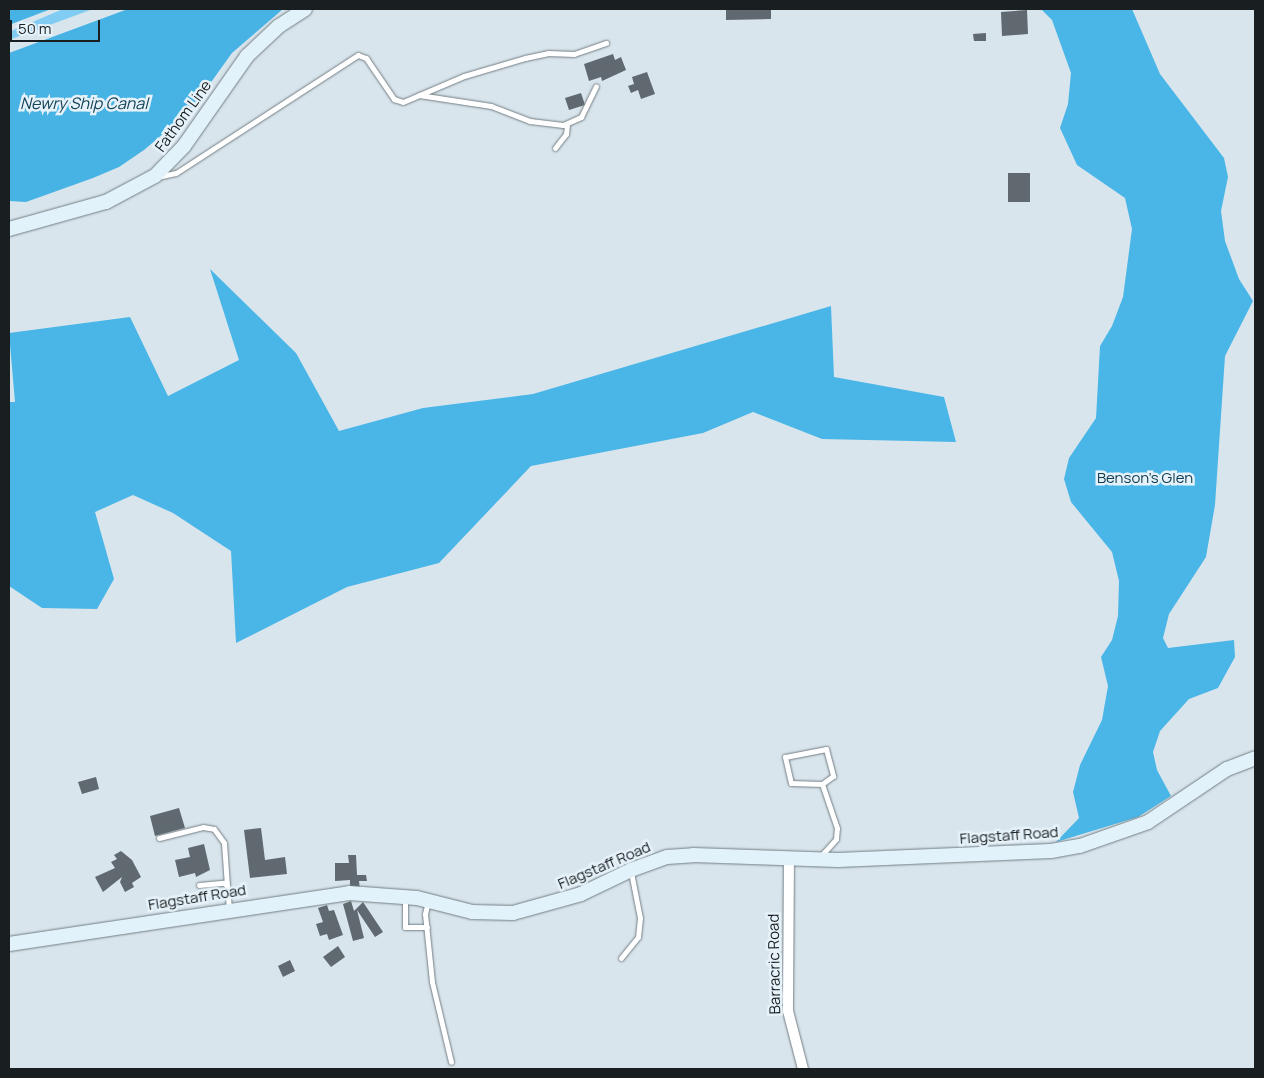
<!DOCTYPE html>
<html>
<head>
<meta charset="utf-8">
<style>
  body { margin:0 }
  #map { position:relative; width:1264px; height:1078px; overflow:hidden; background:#d9e5ec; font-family:Manrope,sans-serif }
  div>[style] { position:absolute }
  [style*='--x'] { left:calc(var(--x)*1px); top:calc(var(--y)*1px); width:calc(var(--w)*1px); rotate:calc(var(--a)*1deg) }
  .green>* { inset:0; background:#80ccf3 }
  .forest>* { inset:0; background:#4ab6e7 }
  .water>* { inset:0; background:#46b3e4 }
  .building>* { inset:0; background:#5f696f }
  .roads { filter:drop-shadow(0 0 1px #737e84) drop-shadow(0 0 1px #737e84) }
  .lane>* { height:5px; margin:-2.5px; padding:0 2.5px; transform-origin:2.5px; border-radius:2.5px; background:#fff }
  .street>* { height:10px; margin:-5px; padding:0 5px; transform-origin:5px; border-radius:5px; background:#fff }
  .secondary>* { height:14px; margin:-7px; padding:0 7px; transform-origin:7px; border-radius:7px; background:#e2f2fa }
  span { translate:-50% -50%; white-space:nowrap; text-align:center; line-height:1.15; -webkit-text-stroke:5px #e6f2f9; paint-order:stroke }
  .street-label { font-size:15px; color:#191e20 }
  .park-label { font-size:15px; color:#0c3b4f }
  .water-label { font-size:16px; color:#154257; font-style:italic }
  .frame { position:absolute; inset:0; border:10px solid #191e20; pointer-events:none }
  .scale { position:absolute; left:10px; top:20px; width:90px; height:22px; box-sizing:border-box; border:2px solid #191e20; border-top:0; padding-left:6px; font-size:15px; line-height:18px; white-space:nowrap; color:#191e20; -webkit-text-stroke:4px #e6f2f9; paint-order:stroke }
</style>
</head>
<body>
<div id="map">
  <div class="green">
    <i style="clip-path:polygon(63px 9px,93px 9px,9px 40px,9px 32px)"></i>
  </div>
  <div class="forest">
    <i style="clip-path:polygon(1041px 9px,1132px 9px,1160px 74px,1224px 158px,1228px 177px,1221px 211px,1225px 241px,1239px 279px,1253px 301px,1225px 356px,1215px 505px,1206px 557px,1169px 614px,1163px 638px,1168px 648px,1234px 640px,1235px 657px,1218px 688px,1189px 699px,1160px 731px,1153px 752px,1157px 770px,1171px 796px,1138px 817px,1056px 842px,1079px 818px,1073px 792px,1080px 765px,1102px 720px,1108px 686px,1101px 657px,1112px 640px,1118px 616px,1119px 581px,1112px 552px,1071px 502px,1064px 479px,1069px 458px,1096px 418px,1100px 346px,1112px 326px,1123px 297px,1132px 229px,1125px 198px,1077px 165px,1060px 128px,1068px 104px,1071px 73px,1052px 20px)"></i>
    <i style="clip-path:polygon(210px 269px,296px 353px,339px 431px,423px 408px,533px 394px,831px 306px,834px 377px,944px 397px,956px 442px,822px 439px,753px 412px,703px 433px,531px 466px,439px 563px,347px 587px,236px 643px,231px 551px,173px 513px,133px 495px,95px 512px,114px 579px,97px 609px,42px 608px,9px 586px,9px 402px,15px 402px,9px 333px,130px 317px,168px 396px,239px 360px)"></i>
  </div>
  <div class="water">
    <i style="clip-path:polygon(9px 9px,51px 9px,9px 25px)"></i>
    <i style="clip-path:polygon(128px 9px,283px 9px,232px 53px,191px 110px,144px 150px,119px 167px,93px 178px,26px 202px,9px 201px,9px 53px)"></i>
  </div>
  <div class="building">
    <i style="clip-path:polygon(726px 9px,771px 9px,771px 19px,726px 20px)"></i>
    <i style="clip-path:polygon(1027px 10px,1028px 34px,1002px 36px,1001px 12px)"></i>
    <i style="clip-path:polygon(986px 33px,986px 41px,974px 41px,973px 34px)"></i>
    <i style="clip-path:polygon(613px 54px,615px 60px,621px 57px,626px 70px,602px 81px,601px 77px,589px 81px,584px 64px)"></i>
    <i style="clip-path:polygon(647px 72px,655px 94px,641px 99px,638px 90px,631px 93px,628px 86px,634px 84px,632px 77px)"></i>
    <i style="clip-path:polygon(581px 93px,585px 105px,569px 110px,565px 98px)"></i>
    <i style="clip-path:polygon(1008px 173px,1030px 173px,1030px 202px,1008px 202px)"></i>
    <i style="clip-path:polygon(96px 777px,99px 789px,82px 794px,78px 782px)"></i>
    <i style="clip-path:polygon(179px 808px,185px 828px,155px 836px,150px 816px)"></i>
    <i style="clip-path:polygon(261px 828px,265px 860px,285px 857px,287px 874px,250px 878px,244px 830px)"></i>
    <i style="clip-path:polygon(204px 844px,210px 870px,196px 877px,195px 873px,179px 877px,175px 860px,190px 857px,188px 848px)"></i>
    <i style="clip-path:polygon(121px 851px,132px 860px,141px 877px,132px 883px,134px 887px,125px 892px,120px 882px,122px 877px,103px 892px,95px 877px,115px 868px,111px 862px,117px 859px,114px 855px)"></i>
    <i style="clip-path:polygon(348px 855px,356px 855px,357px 875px,366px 875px,367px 881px,359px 881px,360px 890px,350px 890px,350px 880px,335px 881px,335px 863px,349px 863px)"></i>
    <i style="clip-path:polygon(351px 901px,354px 911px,363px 902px,383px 932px,375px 937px,357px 910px,364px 938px,353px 941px,343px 904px)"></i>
    <i style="clip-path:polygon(327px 905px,329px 911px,334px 910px,343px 935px,329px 940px,327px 934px,320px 936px,316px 924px,323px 922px,318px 908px)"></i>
    <i style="clip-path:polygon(338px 946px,345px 957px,331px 967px,323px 957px)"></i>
    <i style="clip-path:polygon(290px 960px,295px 971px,283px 977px,278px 966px)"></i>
  </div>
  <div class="roads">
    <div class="lane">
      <i style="--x:419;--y:95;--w:73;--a:8.7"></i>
      <i style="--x:491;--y:106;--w:42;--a:21"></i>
      <i style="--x:530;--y:121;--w:33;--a:7"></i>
      <i style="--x:563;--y:125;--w:20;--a:-24"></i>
      <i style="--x:581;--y:117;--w:34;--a:-64"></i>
      <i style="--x:555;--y:148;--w:18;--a:-52"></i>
      <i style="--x:566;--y:134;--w:10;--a:-84"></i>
      <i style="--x:157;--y:177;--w:19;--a:-12"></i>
      <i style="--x:176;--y:173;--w:217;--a:-33"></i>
      <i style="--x:358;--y:55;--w:9;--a:21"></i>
      <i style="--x:366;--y:58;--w:50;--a:55.7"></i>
      <i style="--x:394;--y:99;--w:9;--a:18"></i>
      <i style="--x:403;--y:102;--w:66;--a:-23.1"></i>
      <i style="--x:464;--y:76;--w:64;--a:-16.4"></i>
      <i style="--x:525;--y:58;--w:24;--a:-12"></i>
      <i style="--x:548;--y:53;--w:26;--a:2"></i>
      <i style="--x:574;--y:54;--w:34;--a:-19"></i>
      <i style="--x:159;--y:838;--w:45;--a:-14"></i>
      <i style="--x:203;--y:827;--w:11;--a:10"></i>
      <i style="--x:214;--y:829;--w:17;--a:54"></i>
      <i style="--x:224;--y:843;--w:43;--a:86"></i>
      <i style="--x:819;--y:858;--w:25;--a:-48"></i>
      <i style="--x:836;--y:839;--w:11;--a:-85"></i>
      <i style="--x:837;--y:828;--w:46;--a:-108.8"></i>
      <i style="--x:822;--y:784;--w:31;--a:-178"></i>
      <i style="--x:791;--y:783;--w:27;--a:-103"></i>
      <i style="--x:785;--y:757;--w:42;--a:-11"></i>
      <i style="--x:826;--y:749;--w:28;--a:75"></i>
      <i style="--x:833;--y:776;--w:14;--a:144"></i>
      <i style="--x:199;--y:885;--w:25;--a:-5"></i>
      <i style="--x:224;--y:883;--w:4;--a:45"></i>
      <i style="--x:227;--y:886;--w:23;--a:85"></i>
      <i style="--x:405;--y:899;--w:28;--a:90"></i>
      <i style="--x:405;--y:927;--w:22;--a:0"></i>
      <i style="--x:428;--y:901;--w:13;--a:103"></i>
      <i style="--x:425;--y:914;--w:68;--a:84.1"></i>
      <i style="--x:432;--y:982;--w:82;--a:76.6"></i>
      <i style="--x:621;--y:958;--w:27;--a:-51"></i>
      <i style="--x:638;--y:937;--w:19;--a:-84"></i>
      <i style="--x:640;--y:918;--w:47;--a:-101.1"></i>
    </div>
    <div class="street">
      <i style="--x:789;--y:857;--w:154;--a:90.4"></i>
      <i style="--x:788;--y:1011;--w:60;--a:75.5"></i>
    </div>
    <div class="secondary">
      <i style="--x:9;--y:229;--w:101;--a:-15.6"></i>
      <i style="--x:106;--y:202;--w:55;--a:-28"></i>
      <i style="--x:155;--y:176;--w:42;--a:-46"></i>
      <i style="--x:184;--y:146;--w:110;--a:-55"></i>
      <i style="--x:247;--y:56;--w:44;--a:-43.2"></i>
      <i style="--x:279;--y:26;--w:31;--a:-33"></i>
      <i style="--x:9;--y:944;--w:344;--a:-8.5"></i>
      <i style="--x:349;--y:893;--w:68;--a:4.2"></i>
      <i style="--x:417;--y:898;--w:57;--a:14.3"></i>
      <i style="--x:472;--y:912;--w:41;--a:1.4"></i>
      <i style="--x:513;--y:913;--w:71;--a:-15.6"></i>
      <i style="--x:581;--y:894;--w:55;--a:-25.6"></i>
      <i style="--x:631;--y:870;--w:38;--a:-20"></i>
      <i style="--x:667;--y:857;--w:26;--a:-4"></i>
      <i style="--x:693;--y:855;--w:145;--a:2"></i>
      <i style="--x:838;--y:860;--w:213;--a:-2.4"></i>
      <i style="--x:1051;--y:851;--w:29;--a:-10"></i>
      <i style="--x:1080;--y:846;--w:72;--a:-19.4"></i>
      <i style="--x:1148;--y:822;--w:95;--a:-33.9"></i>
      <i style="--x:1227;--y:769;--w:30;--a:-21"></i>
    </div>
  </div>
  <div class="street-label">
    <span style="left:183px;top:116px;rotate:-54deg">Fathom Line</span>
    <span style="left:1009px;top:835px;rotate:-4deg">Flagstaff Road</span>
    <span style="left:604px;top:865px;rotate:-23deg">Flagstaff Road</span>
    <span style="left:197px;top:897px;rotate:-9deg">Flagstaff Road</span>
    <span style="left:774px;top:964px;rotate:-91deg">Barracric Road</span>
  </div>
  <div class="park-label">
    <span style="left:1145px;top:478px">Benson's Glen</span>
  </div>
  <div class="water-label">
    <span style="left:84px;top:103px">Newry Ship Canal</span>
  </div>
  <div class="frame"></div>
  <div class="scale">50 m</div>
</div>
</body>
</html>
